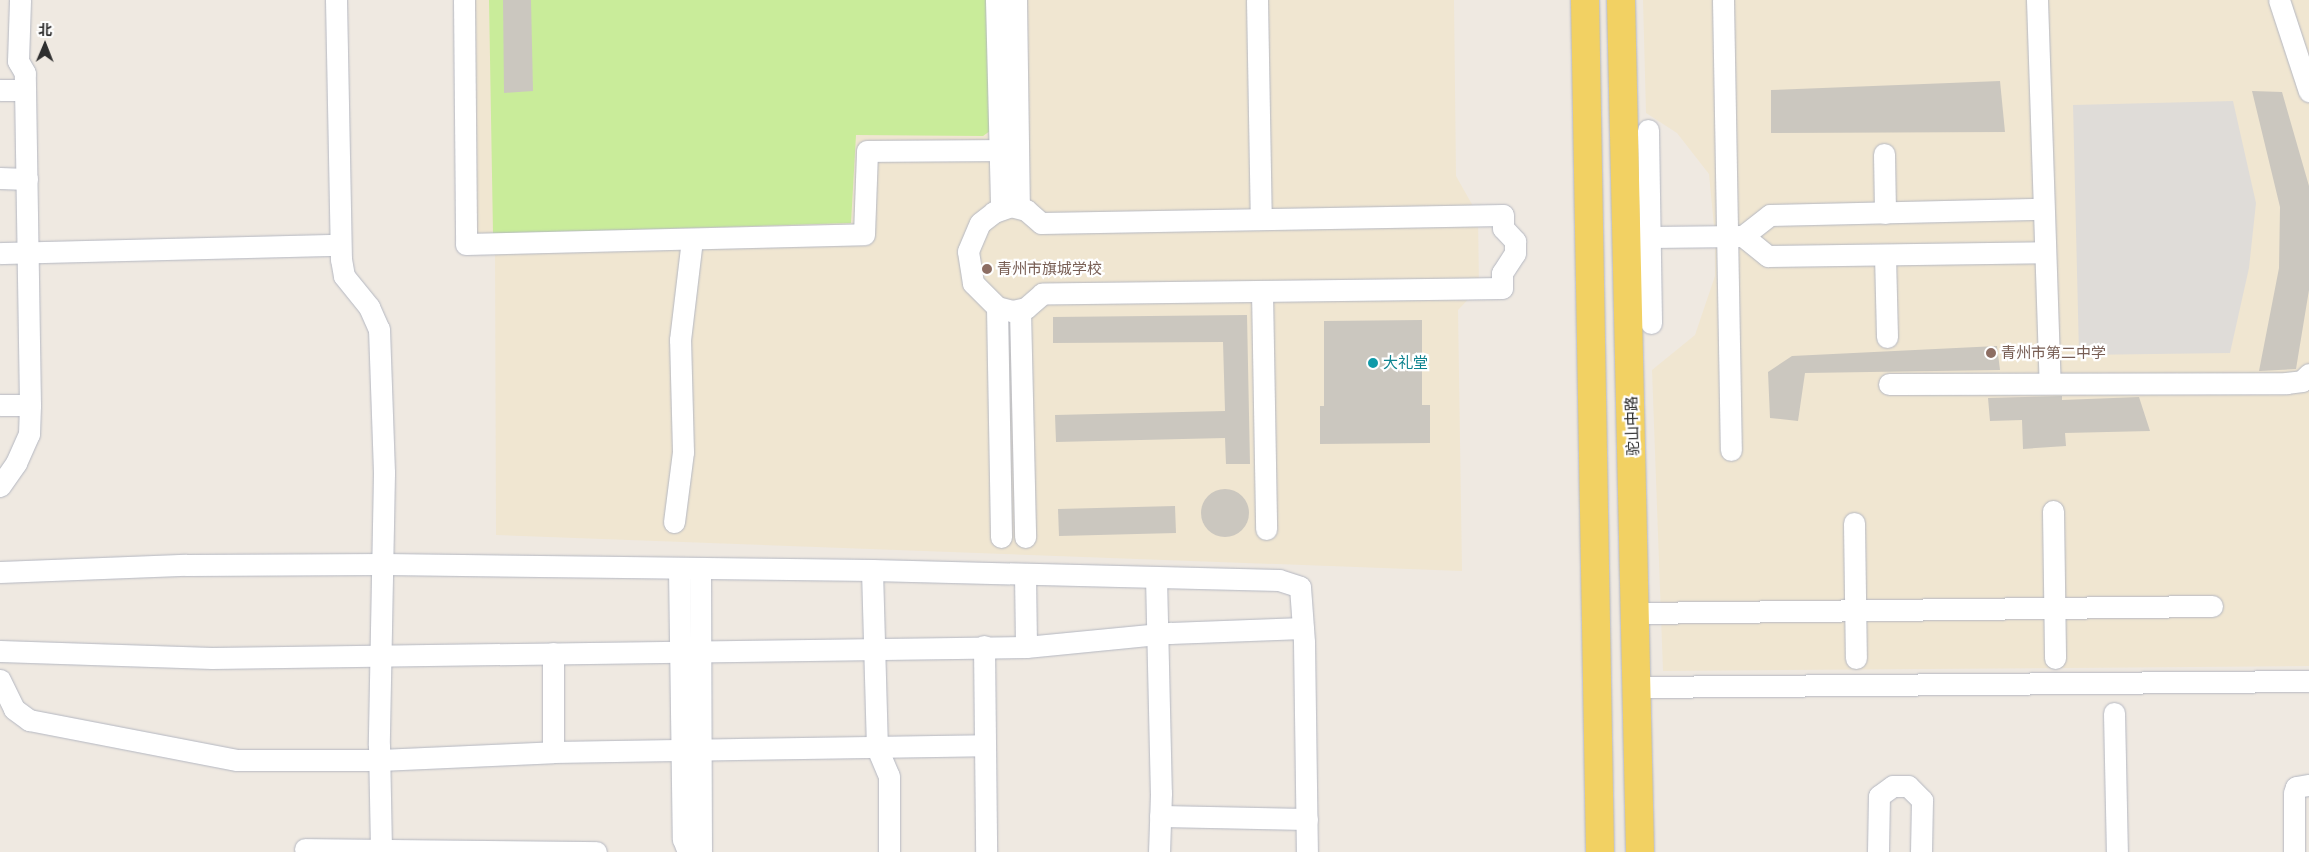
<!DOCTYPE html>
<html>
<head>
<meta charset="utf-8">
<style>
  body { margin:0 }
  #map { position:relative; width:2309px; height:852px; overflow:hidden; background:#efe9e1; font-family:"PT Sans Narrow","Noto Sans SC",sans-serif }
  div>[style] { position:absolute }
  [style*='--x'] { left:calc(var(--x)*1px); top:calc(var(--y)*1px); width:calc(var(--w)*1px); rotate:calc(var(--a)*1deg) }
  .education>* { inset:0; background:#f0e6d1 }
  .pitch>* { inset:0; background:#c9ec9a }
  .plaza>* { inset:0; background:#dfdcd8 }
  .building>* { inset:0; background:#cbc7bf }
  .round { border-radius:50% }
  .roads { filter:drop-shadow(0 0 1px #b4b7c1) drop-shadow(0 0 1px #b4b7c1) }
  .minor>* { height:21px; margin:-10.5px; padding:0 10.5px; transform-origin:10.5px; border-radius:10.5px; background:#fff }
  .major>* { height:28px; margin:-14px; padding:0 14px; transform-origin:14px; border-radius:14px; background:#f2d163 }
  .dots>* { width:14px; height:14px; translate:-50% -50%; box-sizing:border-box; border:2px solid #fff; border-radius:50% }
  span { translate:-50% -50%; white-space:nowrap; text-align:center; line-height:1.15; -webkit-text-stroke:4.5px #fff; paint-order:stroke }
  .education-label { font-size:15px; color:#785e54 }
  .left { translate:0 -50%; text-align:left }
  .culture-label { font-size:15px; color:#0d838f }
  .street-label { font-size:15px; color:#2e2e2e }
  .north { position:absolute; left:20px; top:20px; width:50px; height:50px; -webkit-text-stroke:4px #fff; paint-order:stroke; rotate:1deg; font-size:14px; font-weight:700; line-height:20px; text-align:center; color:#2e2e2e }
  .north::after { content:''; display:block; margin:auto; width:18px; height:22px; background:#2e2e2e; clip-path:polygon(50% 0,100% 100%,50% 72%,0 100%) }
</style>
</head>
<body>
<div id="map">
  <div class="education">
    <i style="clip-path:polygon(455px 0,1454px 0,1456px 176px,1478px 215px,1479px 288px,1458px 310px,1462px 571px,496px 535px,495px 250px,459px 249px)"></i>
    <i style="clip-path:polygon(1643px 0,2309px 0,2309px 666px,1663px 671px,1652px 370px,1695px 335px,1715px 276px,1715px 237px,1709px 174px,1677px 133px,1646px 113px)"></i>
  </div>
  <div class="pitch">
    <i style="clip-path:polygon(489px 0,989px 0,990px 131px,983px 136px,856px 135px,851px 223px,493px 234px)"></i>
  </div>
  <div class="plaza">
    <i style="clip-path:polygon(2233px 101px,2256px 203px,2249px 268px,2230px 353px,2079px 355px,2073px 105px)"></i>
  </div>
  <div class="building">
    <i style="clip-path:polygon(503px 0,531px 0,533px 91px,504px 93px)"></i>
    <i style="clip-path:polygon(2000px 81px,2005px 132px,1771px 133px,1771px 90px)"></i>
    <i style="clip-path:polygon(2252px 91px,2282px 92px,2309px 186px,2309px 290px,2296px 369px,2259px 371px,2279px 268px,2280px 207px)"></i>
    <i style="clip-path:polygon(1247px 315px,1250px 464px,1226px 464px,1225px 438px,1056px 442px,1055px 415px,1225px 411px,1223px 342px,1053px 343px,1053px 317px)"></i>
    <i style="clip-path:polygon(1422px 320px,1422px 405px,1430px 405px,1430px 443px,1320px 444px,1320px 406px,1324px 406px,1324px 321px)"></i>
    <i style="clip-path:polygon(1997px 346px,2000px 370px,1805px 373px,1798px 421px,1770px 418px,1768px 372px,1792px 356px)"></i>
    <i style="clip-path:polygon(2062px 396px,2062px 400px,2139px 397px,2150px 431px,2065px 433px,2066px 446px,2023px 449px,2022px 420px,1990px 421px,1988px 398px)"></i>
    <i class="round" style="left:1201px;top:489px;width:48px;height:48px"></i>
    <i style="clip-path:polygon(1175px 506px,1176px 533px,1059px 536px,1058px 509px)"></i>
  </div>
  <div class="roads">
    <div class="minor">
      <i style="--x:336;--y:0;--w:259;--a:88.9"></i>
      <i style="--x:341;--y:259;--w:17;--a:80"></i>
      <i style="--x:344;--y:276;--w:40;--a:51"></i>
      <i style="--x:369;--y:307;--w:24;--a:66"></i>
      <i style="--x:379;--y:329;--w:144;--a:88"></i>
      <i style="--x:384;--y:473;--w:272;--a:91.1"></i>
      <i style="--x:379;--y:745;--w:107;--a:88.9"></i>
      <i style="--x:464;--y:0;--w:244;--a:89.5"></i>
      <i style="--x:466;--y:244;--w:398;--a:-1.4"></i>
      <i style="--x:864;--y:234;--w:83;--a:-87.9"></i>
      <i style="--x:867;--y:151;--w:132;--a:-0.4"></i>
      <i style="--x:996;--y:0;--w:209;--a:88.6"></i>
      <i style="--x:1016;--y:0;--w:207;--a:89.2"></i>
      <i style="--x:1257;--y:0;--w:219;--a:89"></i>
      <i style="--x:1723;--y:0;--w:450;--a:89"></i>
      <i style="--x:2037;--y:0;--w:383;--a:88.1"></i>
      <i style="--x:2279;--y:0;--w:96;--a:71.8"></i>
      <i style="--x:0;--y:90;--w:25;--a:0"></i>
      <i style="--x:1648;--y:130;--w:193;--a:89.1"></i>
      <i style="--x:1884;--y:154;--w:59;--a:89"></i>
      <i style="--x:0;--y:178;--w:27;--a:2"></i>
      <i style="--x:1011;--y:206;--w:16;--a:15"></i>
      <i style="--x:1026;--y:210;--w:20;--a:41"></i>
      <i style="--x:1041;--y:223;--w:462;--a:-1"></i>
      <i style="--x:1503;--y:215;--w:13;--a:90"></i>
      <i style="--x:1503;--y:228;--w:18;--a:47"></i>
      <i style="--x:1515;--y:241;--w:12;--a:90"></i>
      <i style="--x:1515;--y:253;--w:24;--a:123"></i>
      <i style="--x:1502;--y:273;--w:15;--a:90"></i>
      <i style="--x:1502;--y:288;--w:460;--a:179.3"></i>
      <i style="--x:1042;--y:294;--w:21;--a:139"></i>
      <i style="--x:1026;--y:308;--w:14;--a:168"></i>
      <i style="--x:1012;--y:311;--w:16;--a:-165"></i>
      <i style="--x:997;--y:307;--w:34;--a:-135"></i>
      <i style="--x:973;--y:283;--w:32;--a:-99"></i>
      <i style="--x:968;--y:251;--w:30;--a:-67"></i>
      <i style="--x:980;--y:223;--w:18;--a:-38"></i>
      <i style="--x:994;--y:212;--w:18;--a:-19"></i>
      <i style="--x:1743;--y:236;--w:32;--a:39"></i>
      <i style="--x:1768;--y:256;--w:277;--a:-0.8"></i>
      <i style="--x:1650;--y:237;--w:93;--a:-0.6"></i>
      <i style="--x:1743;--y:236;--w:34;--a:-38"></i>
      <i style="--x:1770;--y:215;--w:273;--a:-1.3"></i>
      <i style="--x:0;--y:253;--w:339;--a:-1.4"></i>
      <i style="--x:1885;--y:255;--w:82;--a:88.6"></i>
      <i style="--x:1262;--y:291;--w:238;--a:89"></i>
      <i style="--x:997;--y:307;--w:230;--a:89"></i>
      <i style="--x:1020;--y:310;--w:227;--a:88.7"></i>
      <i style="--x:1889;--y:384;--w:397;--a:-0.1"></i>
      <i style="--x:2286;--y:383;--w:16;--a:-7"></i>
      <i style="--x:2302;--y:381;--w:10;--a:-45"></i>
      <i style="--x:0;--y:405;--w:30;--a:0"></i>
      <i style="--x:0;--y:486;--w:28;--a:-55"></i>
      <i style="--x:16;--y:463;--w:32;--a:-66"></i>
      <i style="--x:29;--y:434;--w:29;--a:-88"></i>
      <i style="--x:30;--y:405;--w:332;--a:-90.9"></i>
      <i style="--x:25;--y:73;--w:14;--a:-120"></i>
      <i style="--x:18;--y:61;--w:61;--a:-88.1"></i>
      <i style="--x:2053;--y:511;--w:147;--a:89.2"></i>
      <i style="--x:674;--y:522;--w:71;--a:-82.7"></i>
      <i style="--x:683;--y:452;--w:112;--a:-91.5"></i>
      <i style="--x:680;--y:340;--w:101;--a:-83.2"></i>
      <i style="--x:1854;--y:523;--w:135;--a:89.2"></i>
      <i style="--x:679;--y:568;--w:271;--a:89.2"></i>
      <i style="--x:683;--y:839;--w:14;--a:69"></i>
      <i style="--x:700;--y:568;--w:284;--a:89.8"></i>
      <i style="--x:872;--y:570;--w:178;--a:88.4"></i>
      <i style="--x:877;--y:748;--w:30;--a:67"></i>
      <i style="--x:889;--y:776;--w:76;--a:90"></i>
      <i style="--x:0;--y:572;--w:186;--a:-2.2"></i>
      <i style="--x:186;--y:565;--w:198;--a:-0.3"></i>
      <i style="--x:384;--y:564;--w:488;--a:0.7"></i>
      <i style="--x:872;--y:570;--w:407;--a:1.4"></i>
      <i style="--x:1279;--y:580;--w:22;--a:18"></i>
      <i style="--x:1300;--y:587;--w:55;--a:85.8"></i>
      <i style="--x:1304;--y:642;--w:210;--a:89.2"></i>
      <i style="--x:1025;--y:574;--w:73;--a:89.2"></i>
      <i style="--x:1156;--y:577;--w:216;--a:88.7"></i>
      <i style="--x:1161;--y:793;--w:59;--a:91.9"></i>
      <i style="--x:1637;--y:613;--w:575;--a:-0.7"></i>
      <i style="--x:984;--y:646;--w:206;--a:89.4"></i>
      <i style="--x:0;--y:651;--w:212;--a:1.9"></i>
      <i style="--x:212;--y:658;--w:814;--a:-0.77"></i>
      <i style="--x:1026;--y:647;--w:145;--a:-5.6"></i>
      <i style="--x:1170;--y:633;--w:133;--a:-2.2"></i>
      <i style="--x:553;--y:653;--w:99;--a:90"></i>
      <i style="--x:0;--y:680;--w:32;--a:64"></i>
      <i style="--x:14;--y:709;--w:19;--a:36"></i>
      <i style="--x:29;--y:720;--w:212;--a:10.9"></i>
      <i style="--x:237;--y:760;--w:143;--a:0"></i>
      <i style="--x:380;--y:760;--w:173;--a:-2.6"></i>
      <i style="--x:553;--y:752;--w:432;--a:-0.9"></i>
      <i style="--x:1638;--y:687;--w:671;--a:-0.51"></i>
      <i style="--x:2114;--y:713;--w:139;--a:88.8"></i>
      <i style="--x:1160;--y:816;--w:147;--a:1.2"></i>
      <i style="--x:305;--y:849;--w:291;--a:0.6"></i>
      <i style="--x:1878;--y:852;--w:56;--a:-89"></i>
      <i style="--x:1879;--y:796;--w:17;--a:-36"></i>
      <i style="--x:1893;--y:786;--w:15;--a:0"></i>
      <i style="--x:1908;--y:786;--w:20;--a:45"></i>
      <i style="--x:1922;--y:800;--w:52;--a:91.1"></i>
      <i style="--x:2294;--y:852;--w:59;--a:-90"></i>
      <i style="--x:2294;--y:793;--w:6;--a:-72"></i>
      <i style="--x:2296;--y:787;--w:13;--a:-9"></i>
    </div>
    <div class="major">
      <i style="--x:1585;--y:0;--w:852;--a:88.99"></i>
      <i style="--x:1621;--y:0;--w:852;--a:88.72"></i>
    </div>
  </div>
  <div class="dots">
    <i style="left:987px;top:269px;background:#8d6e63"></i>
    <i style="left:1991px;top:353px;background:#8d6e63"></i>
    <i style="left:1373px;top:363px;background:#0f9aa8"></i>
  </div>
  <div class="education-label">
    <span class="left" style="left:997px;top:269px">青州市旗城学校</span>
    <span class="left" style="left:2001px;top:353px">青州市第二中学</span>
  </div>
  <div class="culture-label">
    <span class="left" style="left:1383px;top:363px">大礼堂</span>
  </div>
  <div class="street-label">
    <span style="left:1632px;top:426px;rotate:-92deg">驼山中路</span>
  </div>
  <div class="north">北</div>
</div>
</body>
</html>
